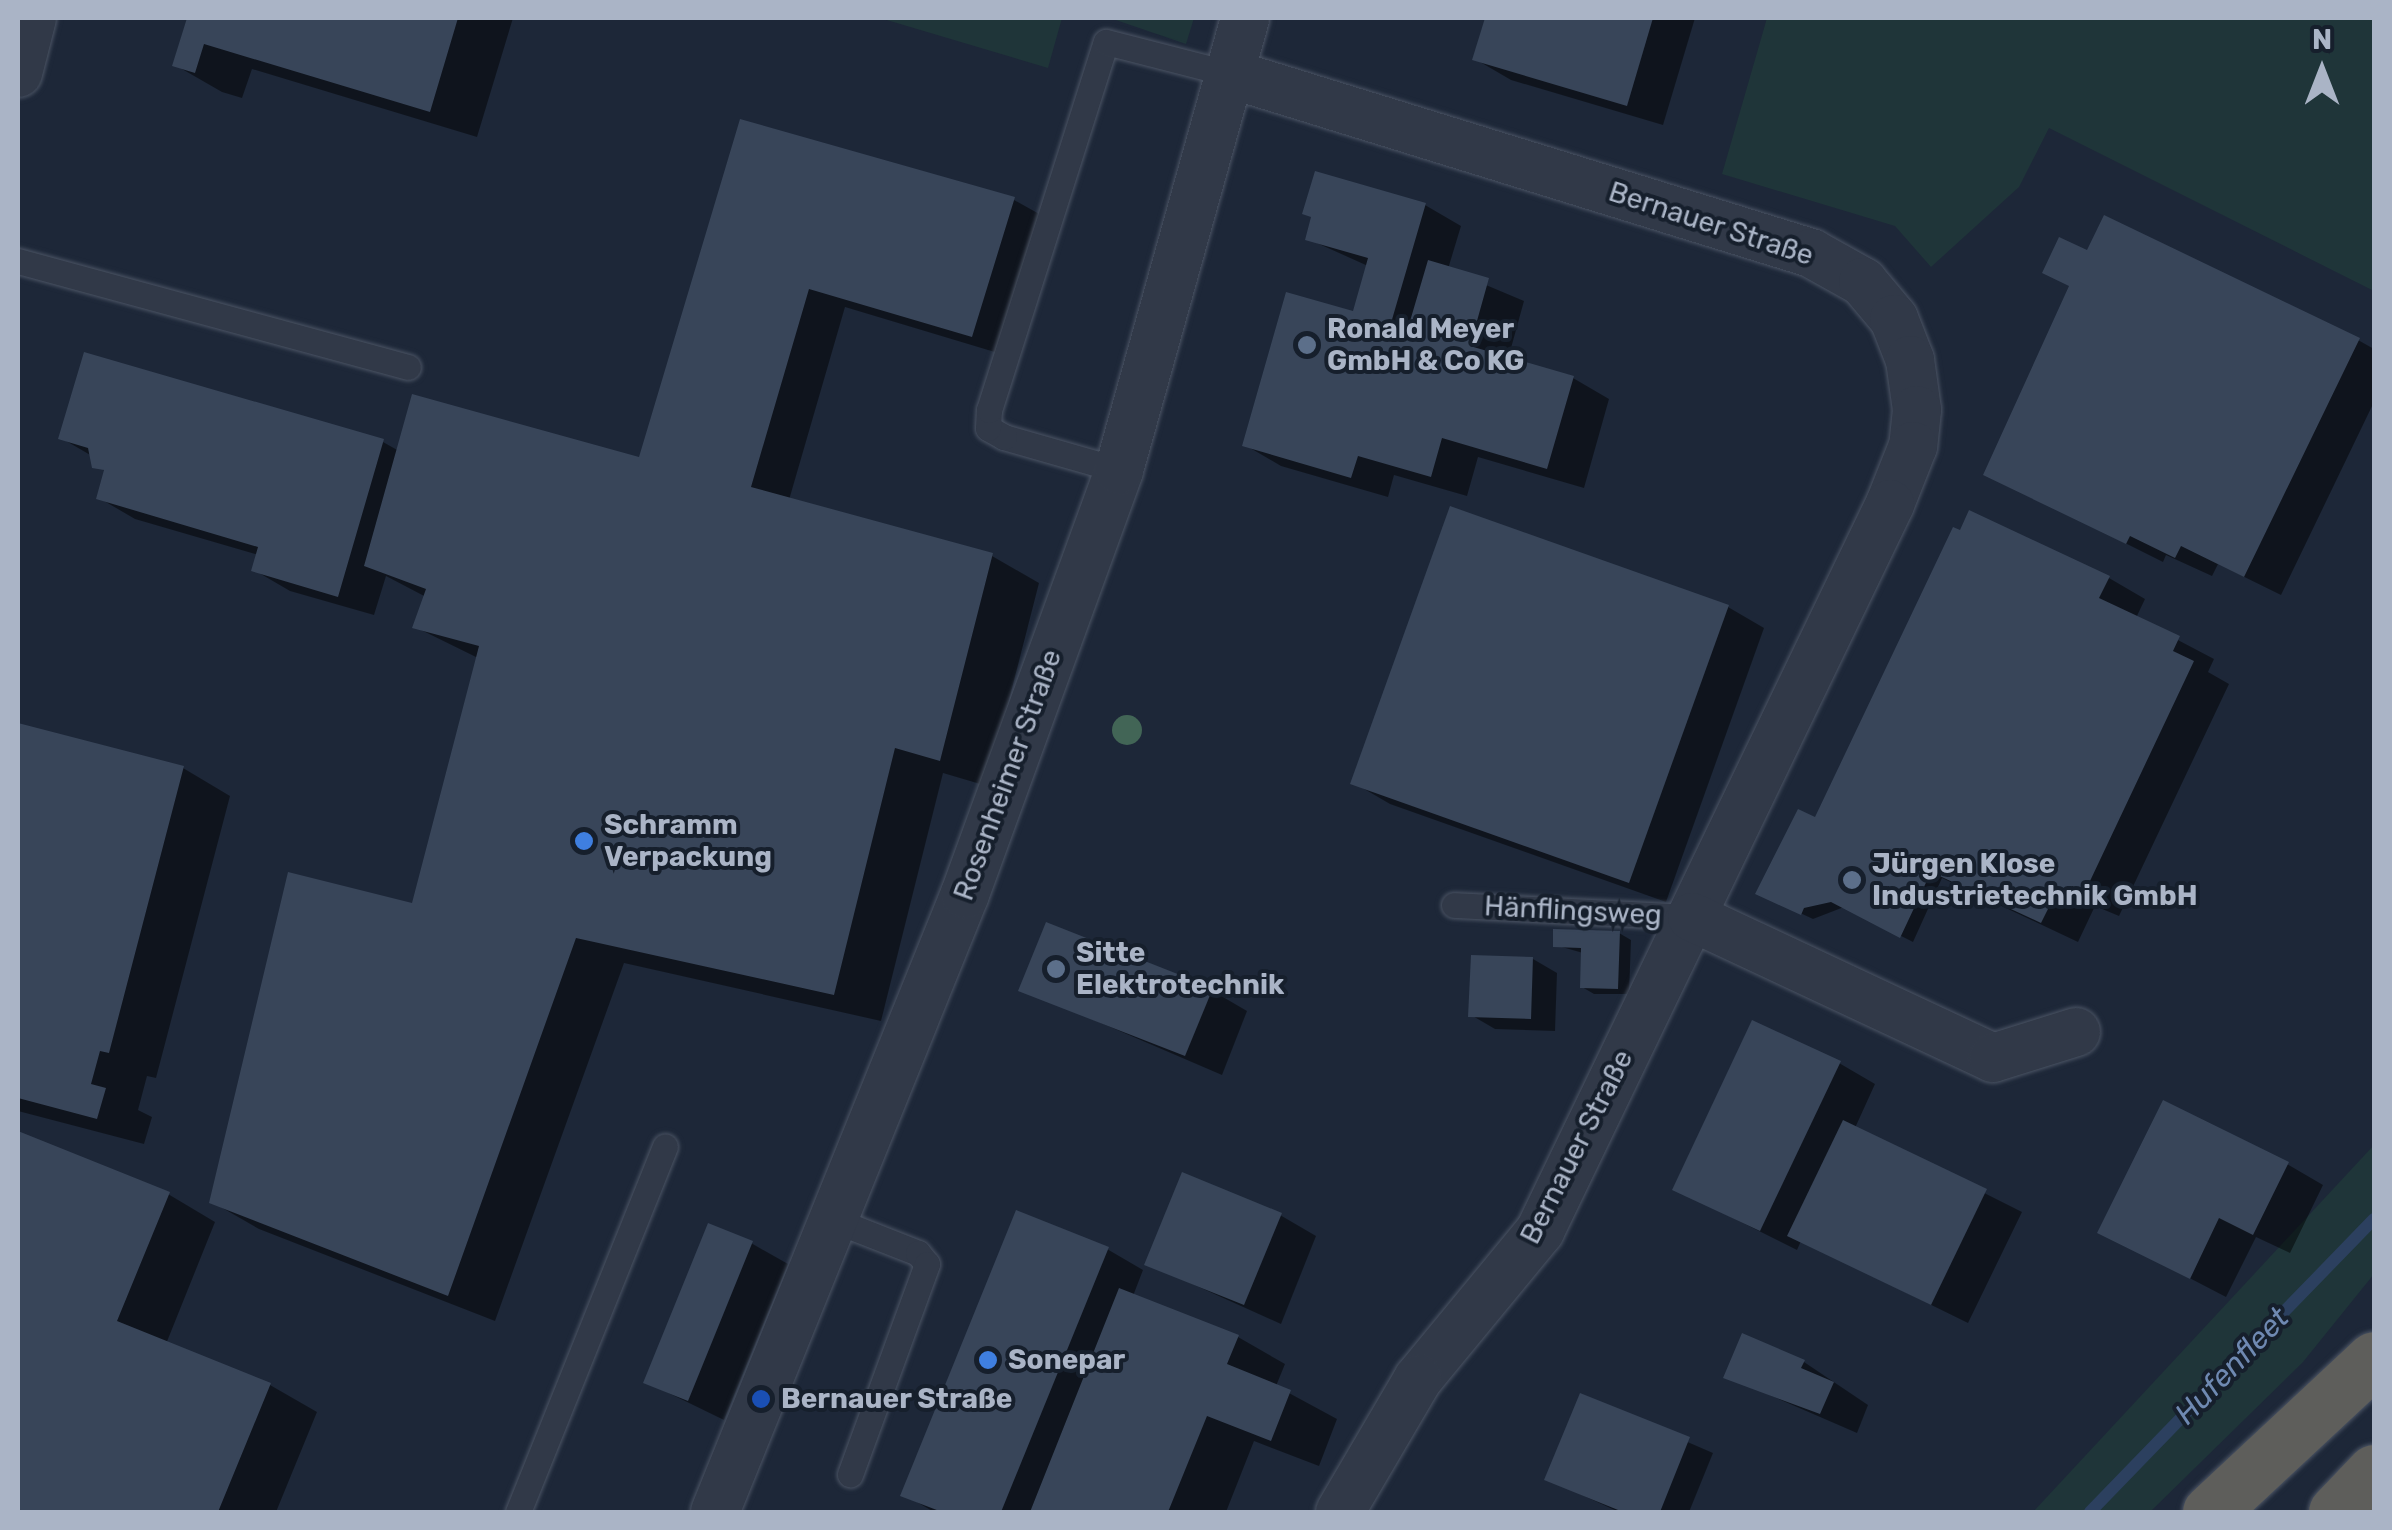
<!DOCTYPE html>
<html>
<head>
<meta charset="utf-8">
<style>
  body { margin:0 }
  #map { position:relative; width:2392px; height:1530px; overflow:hidden; background:#1d2738; font-family:Rubik,sans-serif }
  div>[style] { position:absolute }
  [style*='--x'] { left:calc(var(--x)*1px); top:calc(var(--y)*1px); width:calc(var(--w)*1px); rotate:calc(var(--a)*1deg) }
  .green>* { inset:0; background:#1f3539 }
  .shadow>* { inset:0; background:#0007 }
  .stream>* { height:12px; margin:-6px; padding:0 6px; transform-origin:6px; border-radius:6px; background:#2c405f }
  .building>* { inset:0; background:#384559 }
  .roads { filter:drop-shadow(0 0 2px #4b5464) drop-shadow(0 0 2px #4b5464) }
  .service>* { height:25px; margin:-12.5px; padding:0 12.5px; transform-origin:12.5px; border-radius:12.5px; background:#313948 }
  .minor>* { height:48px; margin:-24px; padding:0 24px; transform-origin:24px; border-radius:24px; background:#313948 }
  .trunk>* { height:55px; margin:-27.5px; padding:0 27.5px; transform-origin:27.5px; border-radius:27.5px; background:#5e5e5b }
  .trees>* { width:30px; height:30px; margin:-15px; border-radius:50%; background:#426556 }
  .dots>* { width:28px; height:28px; translate:-50% -50%; box-sizing:border-box; border:5px solid #161f2c; border-radius:50% }
  span { translate:-50% -50%; white-space:nowrap; text-align:center; line-height:1.15; -webkit-text-stroke:8px #161f2c; paint-order:stroke }
  .street-label { font-size:28px; color:#aab4c6 }
  .poi-label { font-size:28px; color:#aab4c6; font-weight:700 }
  .left { translate:0 -50%; text-align:left }
  .water-label { font-size:30px; color:#6f89b2; font-style:italic }
  .frame { position:absolute; inset:0; border:20px solid #aab4c6; pointer-events:none }
  .north { position:absolute; left:2272px; top:20px; width:100px; height:100px; -webkit-text-stroke:8px #161f2c; paint-order:stroke; rotate:0deg; font-size:28px; font-weight:700; line-height:40px; text-align:center; color:#aab4c6 }
  .north::after { content:''; display:block; margin:auto; width:35px; height:45px; background:#aab4c6; clip-path:polygon(50% 0,100% 100%,50% 72%,0 100%) }
</style>
</head>
<body>
<div id="map">
  <div class="green">
    <i style="clip-path:polygon(880px 18px,1062px 18px,1048px 68px)"></i>
    <i style="clip-path:polygon(1110px 18px,1194px 18px,1186px 44px)"></i>
    <i style="clip-path:polygon(1767px 18px,2374px 18px,2374px 291px,2049px 128px,2019px 187px,1931px 267px,1895px 226px,1722px 174px)"></i>
    <i style="clip-path:polygon(2374px 1145px,2374px 1274px,2303px 1362px,2150px 1512px,2033px 1512px)"></i>
  </div>
  <div class="shadow">
    <i style="clip-path:polygon(190px 18px,513px 18px,477px 137px,252px 69px,242px 98px,222px 92px,175px 65px)"></i>
    <i style="clip-path:polygon(1487px 18px,1695px 18px,1663px 125px,1511px 80px,1475px 59px)"></i>
    <i style="clip-path:polygon(742px 122px,1014px 200px,1050px 220px,1008px 356px,845px 307px,789px 500px,992px 556px,1039px 583px,987px 786px,943px 773px,881px 1021px,624px 963px,495px 1321px,259px 1229px,212px 1202px,414px 906px,478px 658px,415px 627px,426px 597px,386px 576px,374px 615px,290px 591px,254px 570px,259px 555px,135px 519px,99px 498px,106px 473px,92px 456px,61px 438px,383px 442px,399px 451px,640px 459px)"></i>
    <i style="clip-path:polygon(1425px 205px,1461px 226px,1448px 269px,1524px 301px,1508px 359px,1573px 378px,1609px 399px,1584px 488px,1478px 457px,1467px 496px,1394px 475px,1388px 497px,1281px 466px,1245px 445px,1354px 314px,1368px 266px,1308px 239px)"></i>
    <i style="clip-path:polygon(2071px 287px,2358px 340px,2374px 349px,2374px 402px,2281px 595px,2218px 564px,2212px 576px,2166px 555px,2163px 562px,1987px 474px)"></i>
    <i style="clip-path:polygon(2109px 578px,2145px 599px,2136px 618px,2214px 659px,2208px 672px,2229px 684px,2119px 916px,2095px 906px,2078px 942px,1942px 878px,1913px 942px,1844px 907px,1813px 919px,1770px 899px,1833px 829px)"></i>
    <i style="clip-path:polygon(1728px 607px,1764px 628px,1666px 902px,1390px 804px,1354px 783px)"></i>
    <i style="clip-path:polygon(18px 725px,183px 768px,230px 796px,156px 1078px,147px 1076px,138px 1110px,152px 1117px,144px 1144px,18px 1111px)"></i>
    <i style="clip-path:polygon(1619px 933px,1631px 940px,1629px 994px,1594px 994px,1582px 987px,1583px 953px,1555px 945px)"></i>
    <i style="clip-path:polygon(1533px 959px,1557px 973px,1555px 1031px,1495px 1029px,1471px 1015px)"></i>
    <i style="clip-path:polygon(1022px 989px,1211px 990px,1247px 1011px,1222px 1075px)"></i>
    <i style="clip-path:polygon(1839px 1063px,1875px 1084px,1855px 1128px,2022px 1212px,1968px 1323px,1801px 1241px,1797px 1250px,1675px 1189px)"></i>
    <i style="clip-path:polygon(18px 1134px,168px 1194px,215px 1222px,166px 1344px,270px 1385px,317px 1412px,276px 1512px,18px 1512px)"></i>
    <i style="clip-path:polygon(2287px 1164px,2323px 1185px,2290px 1253px,2256px 1237px,2226px 1297px,2101px 1232px)"></i>
    <i style="clip-path:polygon(1280px 1215px,1316px 1236px,1281px 1324px,1148px 1264px)"></i>
    <i style="clip-path:polygon(751px 1243px,788px 1264px,724px 1420px,646px 1382px)"></i>
    <i style="clip-path:polygon(1107px 1249px,1143px 1270px,1133px 1296px,1238px 1337px,1285px 1364px,1276px 1386px,1337px 1419px,1319px 1466px,1254px 1441px,1226px 1512px,934px 1512px,903px 1494px)"></i>
    <i style="clip-path:polygon(1804px 1362px,1868px 1405px,1857px 1433px,1726px 1376px)"></i>
    <i style="clip-path:polygon(1581px 1396px,1713px 1453px,1689px 1512px,1619px 1512px,1547px 1479px)"></i>
  </div>
  <div class="stream">
    <i style="--x:2090;--y:1512;--w:408;--a:-45.9"></i>
  </div>
  <div class="building">
    <i style="clip-path:polygon(187px 18px,458px 18px,430px 112px,204px 44px,195px 73px,172px 66px)"></i>
    <i style="clip-path:polygon(1485px 18px,1653px 18px,1627px 106px,1472px 60px)"></i>
    <i style="clip-path:polygon(740px 119px,1015px 197px,972px 337px,809px 289px,751px 487px,993px 553px,940px 761px,895px 748px,834px 995px,576px 938px,448px 1296px,209px 1203px,288px 872px,412px 903px,479px 646px,412px 628px,426px 589px,364px 566px,412px 394px,639px 457px)"></i>
    <i style="clip-path:polygon(1315px 171px,1426px 203px,1391px 323px,1408px 328px,1428px 260px,1489px 278px,1470px 346px,1574px 376px,1547px 469px,1442px 438px,1431px 477px,1358px 456px,1351px 478px,1242px 446px,1286px 292px,1353px 311px,1368px 258px,1305px 240px,1311px 217px,1302px 214px)"></i>
    <i style="clip-path:polygon(2104px 215px,2360px 338px,2244px 577px,2181px 546px,2175px 558px,2130px 536px,2126px 544px,1983px 475px,2069px 286px,2042px 273px,2059px 237px,2087px 250px)"></i>
    <i style="clip-path:polygon(84px 352px,384px 439px,338px 597px,251px 571px,258px 547px,96px 499px,104px 470px,92px 468px,88px 448px,58px 439px)"></i>
    <i style="clip-path:polygon(1450px 506px,1729px 605px,1629px 883px,1350px 784px)"></i>
    <i style="clip-path:polygon(1969px 510px,2110px 576px,2099px 598px,2180px 636px,2173px 651px,2194px 661px,2082px 898px,2059px 887px,2041px 923px,1931px 872px,1900px 938px,1831px 902px,1804px 908px,1801px 915px,1755px 894px,1798px 809px,1815px 817px,1953px 527px,1960px 530px)"></i>
    <i style="clip-path:polygon(18px 723px,184px 766px,109px 1053px,100px 1051px,91px 1084px,106px 1088px,97px 1119px,18px 1098px)"></i>
    <i style="clip-path:polygon(1046px 922px,1213px 988px,1185px 1056px,1018px 991px)"></i>
    <i style="clip-path:polygon(1553px 929px,1620px 931px,1618px 989px,1580px 988px,1581px 948px,1553px 947px)"></i>
    <i style="clip-path:polygon(1471px 955px,1533px 957px,1531px 1019px,1468px 1017px)"></i>
    <i style="clip-path:polygon(1752px 1020px,1841px 1061px,1760px 1231px,1672px 1190px)"></i>
    <i style="clip-path:polygon(2163px 1100px,2289px 1162px,2253px 1235px,2219px 1218px,2190px 1279px,2097px 1233px)"></i>
    <i style="clip-path:polygon(1843px 1120px,1987px 1189px,1931px 1305px,1787px 1236px)"></i>
    <i style="clip-path:polygon(18px 1131px,170px 1192px,117px 1321px,271px 1383px,218px 1512px,18px 1512px)"></i>
    <i style="clip-path:polygon(1182px 1172px,1282px 1213px,1244px 1305px,1144px 1265px)"></i>
    <i style="clip-path:polygon(1016px 1210px,1109px 1247px,1001px 1512px,942px 1512px,900px 1496px)"></i>
    <i style="clip-path:polygon(708px 1223px,753px 1241px,688px 1401px,643px 1383px)"></i>
    <i style="clip-path:polygon(1119px 1288px,1239px 1335px,1227px 1364px,1291px 1390px,1271px 1441px,1207px 1416px,1168px 1512px,1030px 1512px)"></i>
    <i style="clip-path:polygon(1742px 1333px,1805px 1360px,1801px 1368px,1834px 1382px,1820px 1414px,1723px 1378px)"></i>
    <i style="clip-path:polygon(1580px 1393px,1690px 1437px,1660px 1512px,1623px 1512px,1544px 1480px)"></i>
  </div>
  <div class="roads">
    <div class="service">
      <i style="--x:18;--y:261;--w:404;--a:15.2"></i>
      <i style="--x:1119;--y:470;--w:120;--a:-164"></i>
      <i style="--x:1004;--y:437;--w:18;--a:-151"></i>
      <i style="--x:988;--y:428;--w:18;--a:-87"></i>
      <i style="--x:989;--y:410;--w:386;--a:-72.4"></i>
      <i style="--x:1106;--y:42;--w:129;--a:14.4"></i>
      <i style="--x:1454;--y:905;--w:238;--a:2.9"></i>
      <i style="--x:834;--y:1220;--w:90;--a:21.4"></i>
      <i style="--x:918;--y:1253;--w:14;--a:51"></i>
      <i style="--x:927;--y:1264;--w:224;--a:110.1"></i>
      <i style="--x:518;--y:1512;--w:394;--a:-68.1"></i>
    </div>
    <div class="minor">
      <i style="--x:18;--y:73;--w:57;--a:-75.7"></i>
      <i style="--x:1231;--y:74;--w:607;--a:17.15"></i>
      <i style="--x:1811;--y:253;--w:60;--a:29.1"></i>
      <i style="--x:1863;--y:282;--w:48;--a:50"></i>
      <i style="--x:1894;--y:319;--w:44;--a:68.7"></i>
      <i style="--x:1910;--y:360;--w:50;--a:82"></i>
      <i style="--x:1917;--y:410;--w:36;--a:96"></i>
      <i style="--x:1913;--y:446;--w:62;--a:111.6"></i>
      <i style="--x:1890;--y:504;--w:807;--a:115.71"></i>
      <i style="--x:1540;--y:1231;--w:192;--a:129.5"></i>
      <i style="--x:1418;--y:1379;--w:154;--a:120.4"></i>
      <i style="--x:1692;--y:917;--w:332;--a:25.1"></i>
      <i style="--x:1993;--y:1058;--w:87;--a:-17.4"></i>
      <i style="--x:715;--y:1512;--w:667;--a:-67.98"></i>
      <i style="--x:965;--y:894;--w:451;--a:-70"></i>
      <i style="--x:1119;--y:470;--w:469;--a:-74.4"></i>
    </div>
    <div class="trunk">
      <i style="--x:2210;--y:1512;--w:224;--a:-43"></i>
      <i style="--x:2336;--y:1512;--w:55;--a:-46.5"></i>
    </div>
  </div>
  <div class="trees">
    <i style="left:1127px;top:730px"></i>
  </div>
  <div class="dots">
    <i style="left:1307px;top:345px;background:#5c6f8a"></i>
    <i style="left:584px;top:841px;background:#3f7fe0"></i>
    <i style="left:1852px;top:880px;background:#5c6f8a"></i>
    <i style="left:1056px;top:969px;background:#5c6f8a"></i>
    <i style="left:988px;top:1360px;background:#3f7fe0"></i>
    <i style="left:761px;top:1399px;background:#1a4fb4"></i>
  </div>
  <div class="street-label">
    <span style="left:1711px;top:224px;rotate:18deg">Bernauer Straße</span>
    <span style="left:1008px;top:775px;rotate:-70deg">Rosenheimer Straße</span>
    <span style="left:1573px;top:911px;rotate:3deg">Hänflingsweg</span>
    <span style="left:1577px;top:1147px;rotate:-63deg">Bernauer Straße</span>
  </div>
  <div class="poi-label">
    <span class="left" style="left:1327px;top:345px">Ronald Meyer<br>GmbH &amp; Co KG</span>
    <span class="left" style="left:604px;top:841px">Schramm<br>Verpackung</span>
    <span class="left" style="left:1872px;top:880px">Jürgen Klose<br>Industrietechnik GmbH</span>
    <span class="left" style="left:1076px;top:969px">Sitte<br>Elektrotechnik</span>
    <span class="left" style="left:1008px;top:1360px">Sonepar</span>
    <span class="left" style="left:781px;top:1399px">Bernauer Straße</span>
  </div>
  <div class="water-label">
    <span style="left:2232px;top:1366px;rotate:-46deg">Hufenfleet</span>
  </div>
  <div class="frame"></div>
  <div class="north">N</div>
</div>
</body>
</html>
